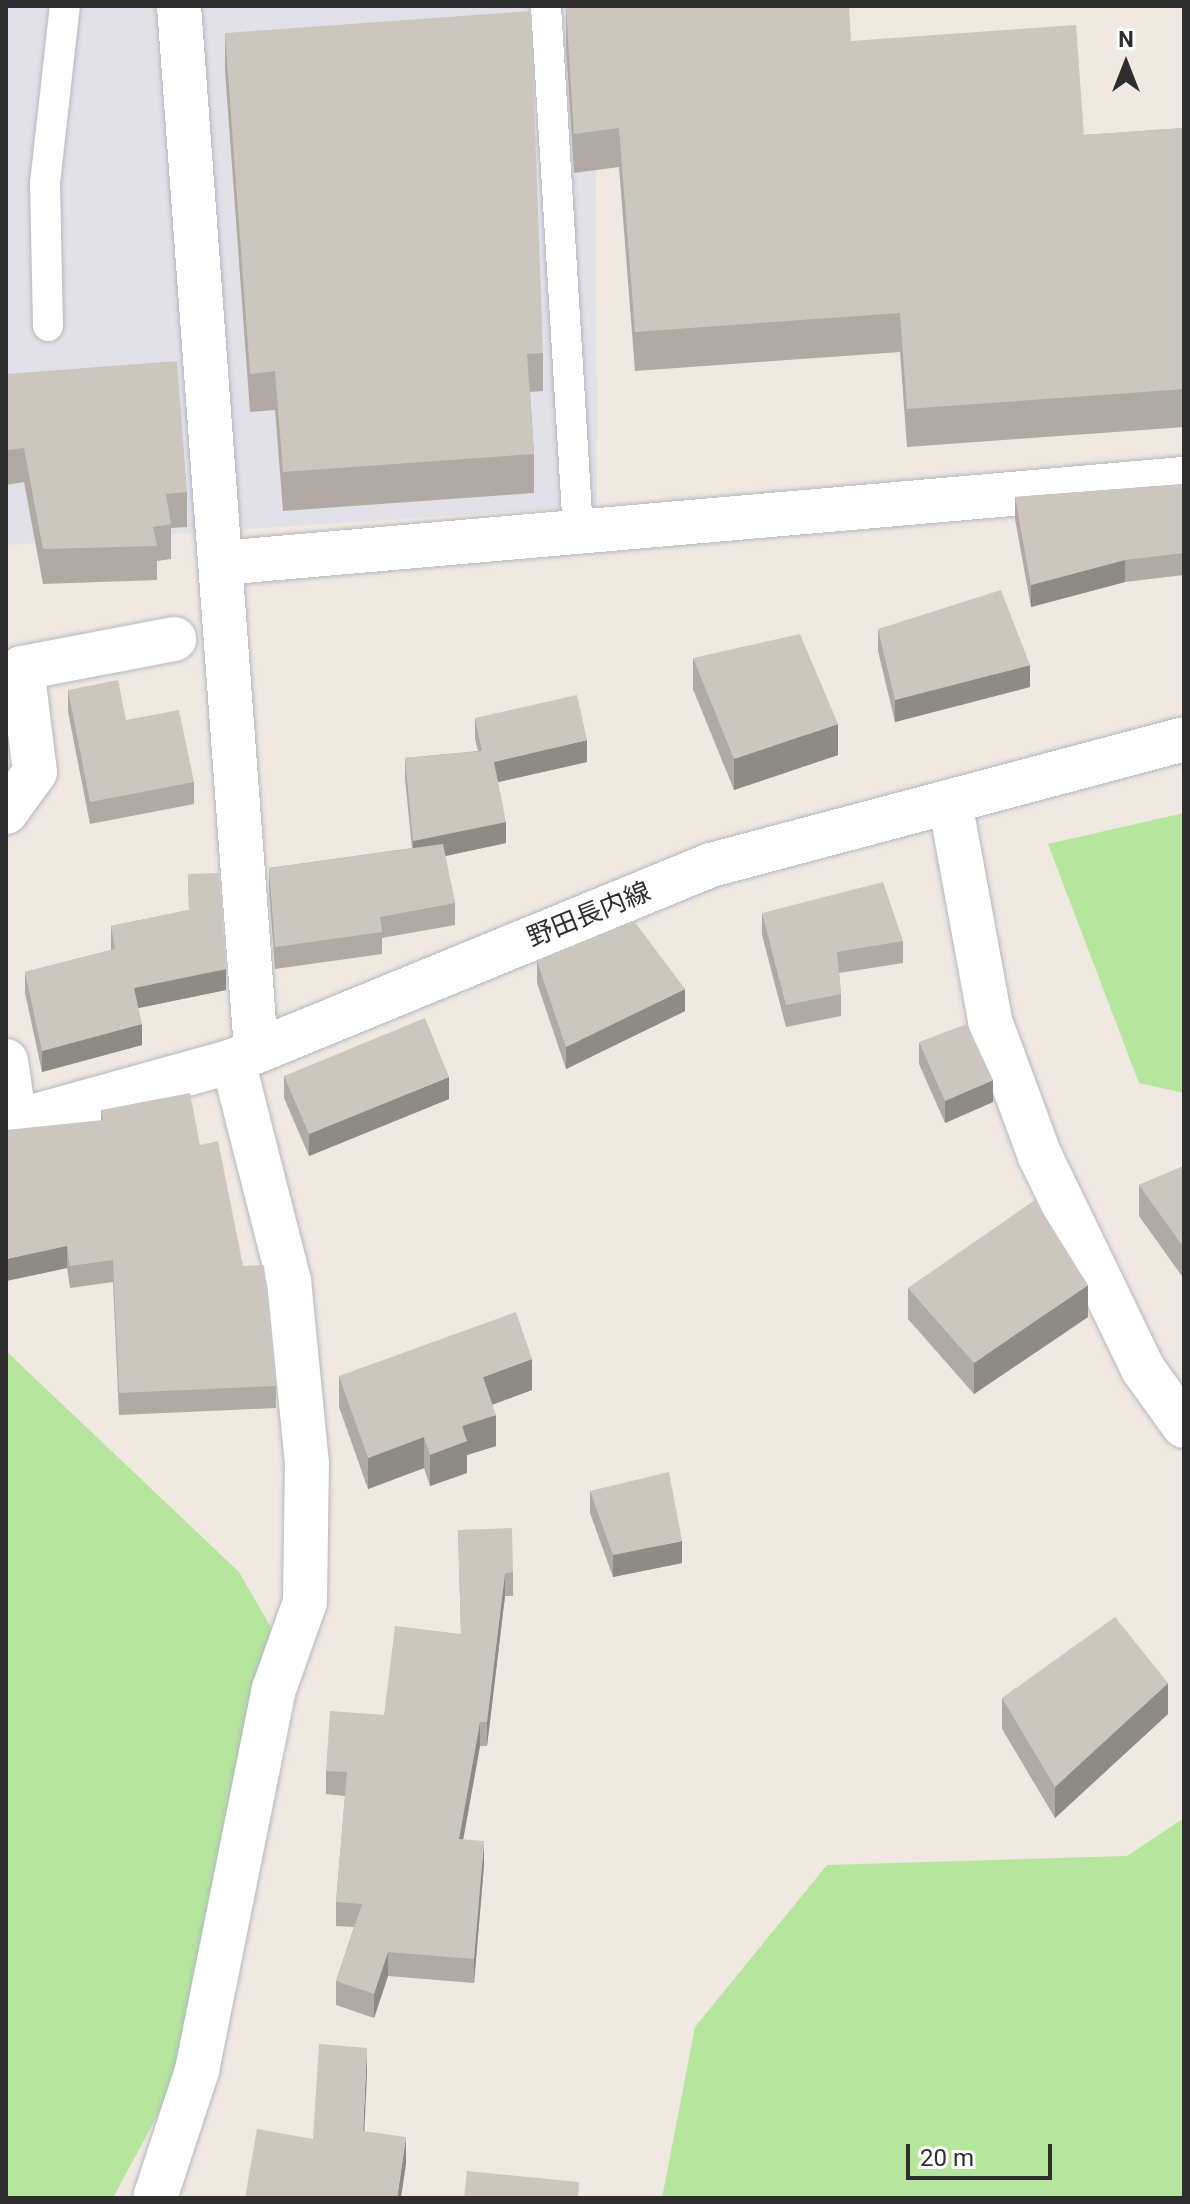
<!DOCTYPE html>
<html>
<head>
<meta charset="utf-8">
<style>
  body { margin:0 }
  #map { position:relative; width:1190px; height:2204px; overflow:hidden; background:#efe9e1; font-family:Roboto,"Noto Sans JP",sans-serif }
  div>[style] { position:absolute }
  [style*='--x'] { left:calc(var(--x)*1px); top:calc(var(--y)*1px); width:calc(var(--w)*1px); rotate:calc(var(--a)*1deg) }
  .industrial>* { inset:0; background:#e3e1e8 }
  .green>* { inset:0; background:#b6e59e }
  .roads { filter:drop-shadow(0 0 2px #b4b7c1) drop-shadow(0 0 2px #b4b7c1) }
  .lane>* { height:30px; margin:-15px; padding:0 15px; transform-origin:15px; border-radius:15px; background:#fff }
  .street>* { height:44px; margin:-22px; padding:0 22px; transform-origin:22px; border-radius:22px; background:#fff }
  .secondary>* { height:44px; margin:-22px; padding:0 22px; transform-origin:22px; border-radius:22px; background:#fff }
  .wall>* { inset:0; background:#afaba4 }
  .shaded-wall>* { inset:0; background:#8e8b86 }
  .building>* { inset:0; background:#cbc7bf }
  span { translate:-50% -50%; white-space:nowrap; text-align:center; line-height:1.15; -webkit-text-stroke:8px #fff; paint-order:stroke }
  .street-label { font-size:26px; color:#2e2e2e }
  .frame { position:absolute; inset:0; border:8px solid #2e2e2e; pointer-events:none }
  .north { position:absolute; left:1086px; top:24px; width:80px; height:80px; -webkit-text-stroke:6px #fff; paint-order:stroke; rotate:0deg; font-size:22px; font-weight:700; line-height:32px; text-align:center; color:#2e2e2e }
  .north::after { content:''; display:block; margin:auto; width:28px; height:36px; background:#2e2e2e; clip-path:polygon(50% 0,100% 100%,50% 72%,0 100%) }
  .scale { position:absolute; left:906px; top:2144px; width:146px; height:36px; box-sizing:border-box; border:4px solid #2e2e2e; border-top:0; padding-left:10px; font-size:24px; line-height:28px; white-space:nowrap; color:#2e2e2e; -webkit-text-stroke:6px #fff; paint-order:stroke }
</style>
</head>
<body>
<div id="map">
  <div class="industrial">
    <i style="clip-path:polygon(6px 6px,595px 6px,597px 506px,6px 545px)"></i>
  </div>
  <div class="green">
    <i style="clip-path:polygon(1184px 813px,1184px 1093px,1139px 1083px,1048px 844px)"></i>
    <i style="clip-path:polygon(6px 1351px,239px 1572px,292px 1664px,237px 1967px,113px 2198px,6px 2198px)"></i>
    <i style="clip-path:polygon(1184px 1818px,1184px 2198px,662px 2198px,695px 2027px,827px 1865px,1127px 1856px)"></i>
  </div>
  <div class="roads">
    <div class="lane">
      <i style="--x:546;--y:6;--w:526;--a:86.51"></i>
      <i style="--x:48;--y:326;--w:143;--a:-91.2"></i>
      <i style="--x:45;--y:183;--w:178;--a:-83.6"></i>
    </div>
    <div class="street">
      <i style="--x:179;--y:6;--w:1047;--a:85.78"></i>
      <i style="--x:221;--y:563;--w:967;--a:-4.99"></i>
      <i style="--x:950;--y:802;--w:223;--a:79.6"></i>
      <i style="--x:990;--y:1021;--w:144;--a:69.7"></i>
      <i style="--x:1040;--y:1156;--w:237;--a:64.2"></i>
      <i style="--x:1143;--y:1369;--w:70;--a:54.3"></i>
      <i style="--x:6;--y:812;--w:49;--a:-54.1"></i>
      <i style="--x:35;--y:772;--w:105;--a:-97.1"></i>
      <i style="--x:22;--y:668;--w:155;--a:-10.8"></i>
      <i style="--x:6;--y:1061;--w:62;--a:81.6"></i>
      <i style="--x:155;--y:2198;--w:135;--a:-71.8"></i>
      <i style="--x:197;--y:2070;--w:389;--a:-78.6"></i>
      <i style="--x:274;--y:1689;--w:92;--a:-70.4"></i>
      <i style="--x:305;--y:1602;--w:138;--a:-89.2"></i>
      <i style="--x:307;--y:1464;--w:184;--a:-95.6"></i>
      <i style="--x:289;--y:1281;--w:227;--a:-104.3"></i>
    </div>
    <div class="secondary">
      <i style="--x:6;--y:1124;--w:236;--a:-15.5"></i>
      <i style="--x:233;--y:1061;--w:517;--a:-22.3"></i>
      <i style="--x:711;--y:865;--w:489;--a:-14.9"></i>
    </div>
  </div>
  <div class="wall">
    <i style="clip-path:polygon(566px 8px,851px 41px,1084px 135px,1184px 128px,1184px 427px,907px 447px,900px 352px,635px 371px,619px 167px,574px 173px,566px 47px)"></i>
    <i style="clip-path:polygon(225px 33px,543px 353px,543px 391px,530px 392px,534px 454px,534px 493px,283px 511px,275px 410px,250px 412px,225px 71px)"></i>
    <i style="clip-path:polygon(6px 374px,187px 492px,187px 527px,171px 528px,171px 559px,157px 561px,157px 580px,43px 584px,24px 482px,6px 485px)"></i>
    <i style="clip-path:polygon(1184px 484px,1184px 575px,1125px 582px,1031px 607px,1015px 519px,1015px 497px)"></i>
    <i style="clip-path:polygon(878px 629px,1030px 687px,895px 722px,878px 651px)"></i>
    <i style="clip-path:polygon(693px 658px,838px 755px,734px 790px,693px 689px)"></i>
    <i style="clip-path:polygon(68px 690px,194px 782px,194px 804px,90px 824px,68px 712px)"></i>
    <i style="clip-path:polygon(475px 718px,587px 762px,498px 782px,506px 843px,445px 856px,455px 903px,455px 925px,382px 938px,382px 954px,275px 969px,269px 890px,269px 868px,412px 848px,405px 779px,405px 758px,478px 751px,475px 739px)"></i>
    <i style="clip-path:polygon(188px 874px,226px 990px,138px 1008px,142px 1045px,42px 1072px,25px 993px,25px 972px,111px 950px,111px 926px,189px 910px)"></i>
    <i style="clip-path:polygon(762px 913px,903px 941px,903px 963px,839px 973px,841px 994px,841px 1016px,786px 1027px,762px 935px)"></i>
    <i style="clip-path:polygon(537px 961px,685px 1011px,566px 1069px,537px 983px)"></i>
    <i style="clip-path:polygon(919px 1042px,993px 1102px,945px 1123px,919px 1064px)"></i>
    <i style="clip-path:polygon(284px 1076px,449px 1099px,309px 1156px,284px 1098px)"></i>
    <i style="clip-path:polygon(101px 1110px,200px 1145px,243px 1266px,276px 1386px,276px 1408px,119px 1415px,113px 1282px,70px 1288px,67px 1268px,6px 1281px,101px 1121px)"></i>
    <i style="clip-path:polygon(1184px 1166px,1184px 1279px,1139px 1216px,1139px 1185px)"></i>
    <i style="clip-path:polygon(908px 1288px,1088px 1317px,974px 1394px,908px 1319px)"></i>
    <i style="clip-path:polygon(339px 1376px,532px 1390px,492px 1405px,496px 1446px,467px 1455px,467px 1473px,430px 1486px,424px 1468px,368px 1489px,339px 1407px)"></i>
    <i style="clip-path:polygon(590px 1491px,682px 1563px,613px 1577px,590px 1513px)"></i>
    <i style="clip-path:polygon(458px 1530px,513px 1572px,513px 1596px,505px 1596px,487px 1746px,480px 1746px,463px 1839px,484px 1865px,474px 1983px,388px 1976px,374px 2018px,336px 2005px,336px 1981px,354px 1927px,336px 1926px,336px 1902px,345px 1796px,326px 1794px,326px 1771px,384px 1715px,461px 1634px)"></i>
    <i style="clip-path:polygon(1002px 1698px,1168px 1714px,1055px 1818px,1002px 1729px)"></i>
  </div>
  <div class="shaded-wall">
    <i style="clip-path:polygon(1125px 560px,1125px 582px,1031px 607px,1031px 585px)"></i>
    <i style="clip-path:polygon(1030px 665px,1030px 687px,895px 722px,895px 700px)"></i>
    <i style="clip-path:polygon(838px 724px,838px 755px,734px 790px,734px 759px)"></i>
    <i style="clip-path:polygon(587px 740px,587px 762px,494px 783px,494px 762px)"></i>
    <i style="clip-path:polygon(506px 822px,506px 843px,413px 863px,413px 841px)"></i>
    <i style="clip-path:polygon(226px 969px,226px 990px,134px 1009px,134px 988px)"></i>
    <i style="clip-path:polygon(685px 989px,685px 1011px,566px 1069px,566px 1047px)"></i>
    <i style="clip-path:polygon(142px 1024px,142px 1045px,42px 1072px,42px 1051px)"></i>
    <i style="clip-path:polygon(449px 1077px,449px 1099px,309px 1156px,309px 1134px)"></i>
    <i style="clip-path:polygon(993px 1080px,993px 1102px,945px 1123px,945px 1101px)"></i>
    <i style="clip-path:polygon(67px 1246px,67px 1268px,6px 1281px,6px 1259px)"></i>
    <i style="clip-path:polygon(1088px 1285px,1088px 1317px,974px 1394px,974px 1363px)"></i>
    <i style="clip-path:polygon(532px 1359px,532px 1390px,483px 1408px,483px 1377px)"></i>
    <i style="clip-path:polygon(496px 1415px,496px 1446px,467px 1455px,467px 1473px,430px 1486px,430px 1455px,462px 1426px)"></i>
    <i style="clip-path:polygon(424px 1437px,424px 1468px,368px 1489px,368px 1458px)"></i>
    <i style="clip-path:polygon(682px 1541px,682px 1563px,613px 1577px,613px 1555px)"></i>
    <i style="clip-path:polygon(505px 1573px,505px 1596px,487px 1746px,487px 1722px)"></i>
    <i style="clip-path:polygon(1168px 1683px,1168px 1714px,1055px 1818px,1055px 1787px)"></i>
    <i style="clip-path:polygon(480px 1722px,480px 1746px,459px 1863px,459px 1839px)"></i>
    <i style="clip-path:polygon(484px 1841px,484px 1865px,474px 1983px,474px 1959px)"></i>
    <i style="clip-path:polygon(388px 1952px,388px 1976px,374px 2018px,374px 1994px)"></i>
    <i style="clip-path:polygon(367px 2048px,367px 2075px,363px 2159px,363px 2131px)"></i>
    <i style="clip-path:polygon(406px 2137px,406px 2164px,401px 2198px,397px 2198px)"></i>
  </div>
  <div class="building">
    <i style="clip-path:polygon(595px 6px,849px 6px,851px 41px,1076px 25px,1084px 135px,1184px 128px,1184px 389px,907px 409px,900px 313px,635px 332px,619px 128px,574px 134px,566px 8px)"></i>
    <i style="clip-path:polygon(531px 11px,543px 353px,527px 354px,534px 454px,283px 472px,275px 371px,250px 374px,225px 33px)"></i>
    <i style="clip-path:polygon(177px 361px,187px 492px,166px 494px,171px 524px,153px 527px,157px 546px,43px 549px,24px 448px,6px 450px,6px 374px)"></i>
    <i style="clip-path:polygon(1184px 484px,1184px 553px,1125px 560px,1031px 585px,1015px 497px)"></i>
    <i style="clip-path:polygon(1001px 590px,1030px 665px,895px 700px,878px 629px)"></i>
    <i style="clip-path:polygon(800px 634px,838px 724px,734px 759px,693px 658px)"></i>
    <i style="clip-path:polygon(118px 680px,126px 720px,179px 710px,194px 782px,90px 802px,68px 690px)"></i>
    <i style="clip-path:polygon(577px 695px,587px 740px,494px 762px,506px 822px,413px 841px,405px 758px,482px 751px,475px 718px)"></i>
    <i style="clip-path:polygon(443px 844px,455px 903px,380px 917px,382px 932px,275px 947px,269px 868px)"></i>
    <i style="clip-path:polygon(219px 873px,226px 969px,134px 988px,142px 1024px,42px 1051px,25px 972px,115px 949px,111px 926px,189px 910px,188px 874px)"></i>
    <i style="clip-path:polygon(883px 882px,903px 941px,837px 952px,841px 994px,786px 1005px,762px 913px)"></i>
    <i style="clip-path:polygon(634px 921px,685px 989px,566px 1047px,537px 961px)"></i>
    <i style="clip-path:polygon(425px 1018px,449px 1077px,309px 1134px,284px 1076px)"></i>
    <i style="clip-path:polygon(967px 1024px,993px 1080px,945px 1101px,919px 1042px)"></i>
    <i style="clip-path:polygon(190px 1093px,200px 1145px,218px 1141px,243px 1266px,264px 1265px,276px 1386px,119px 1393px,113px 1260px,70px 1266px,67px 1246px,6px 1259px,6px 1130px,103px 1120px,101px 1110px)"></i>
    <i style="clip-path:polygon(1184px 1166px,1184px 1248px,1139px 1185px)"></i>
    <i style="clip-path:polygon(1035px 1200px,1088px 1285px,974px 1363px,908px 1288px)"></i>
    <i style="clip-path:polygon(516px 1312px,532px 1359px,483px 1377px,496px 1415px,462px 1426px,467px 1441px,430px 1455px,424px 1437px,368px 1458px,339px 1376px)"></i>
    <i style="clip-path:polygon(669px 1472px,682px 1541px,613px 1555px,590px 1491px)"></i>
    <i style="clip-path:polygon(512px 1528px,513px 1572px,505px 1573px,487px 1722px,480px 1722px,459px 1839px,484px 1841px,474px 1959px,388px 1952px,374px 1994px,336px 1981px,362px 1904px,336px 1902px,347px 1772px,326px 1771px,330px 1711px,384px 1715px,395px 1626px,461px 1634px,458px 1530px)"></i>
    <i style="clip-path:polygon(1115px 1617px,1168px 1683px,1055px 1787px,1002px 1698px)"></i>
    <i style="clip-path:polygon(319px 2044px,367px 2048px,363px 2131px,406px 2137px,397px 2198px,245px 2198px,257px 2129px,313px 2139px)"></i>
    <i style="clip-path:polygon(467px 2171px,579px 2182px,578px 2198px,464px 2198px)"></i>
  </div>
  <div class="street-label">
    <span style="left:589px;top:915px;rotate:-22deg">野田長内線</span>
  </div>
  <div class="frame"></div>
  <div class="north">N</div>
  <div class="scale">20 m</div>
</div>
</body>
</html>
